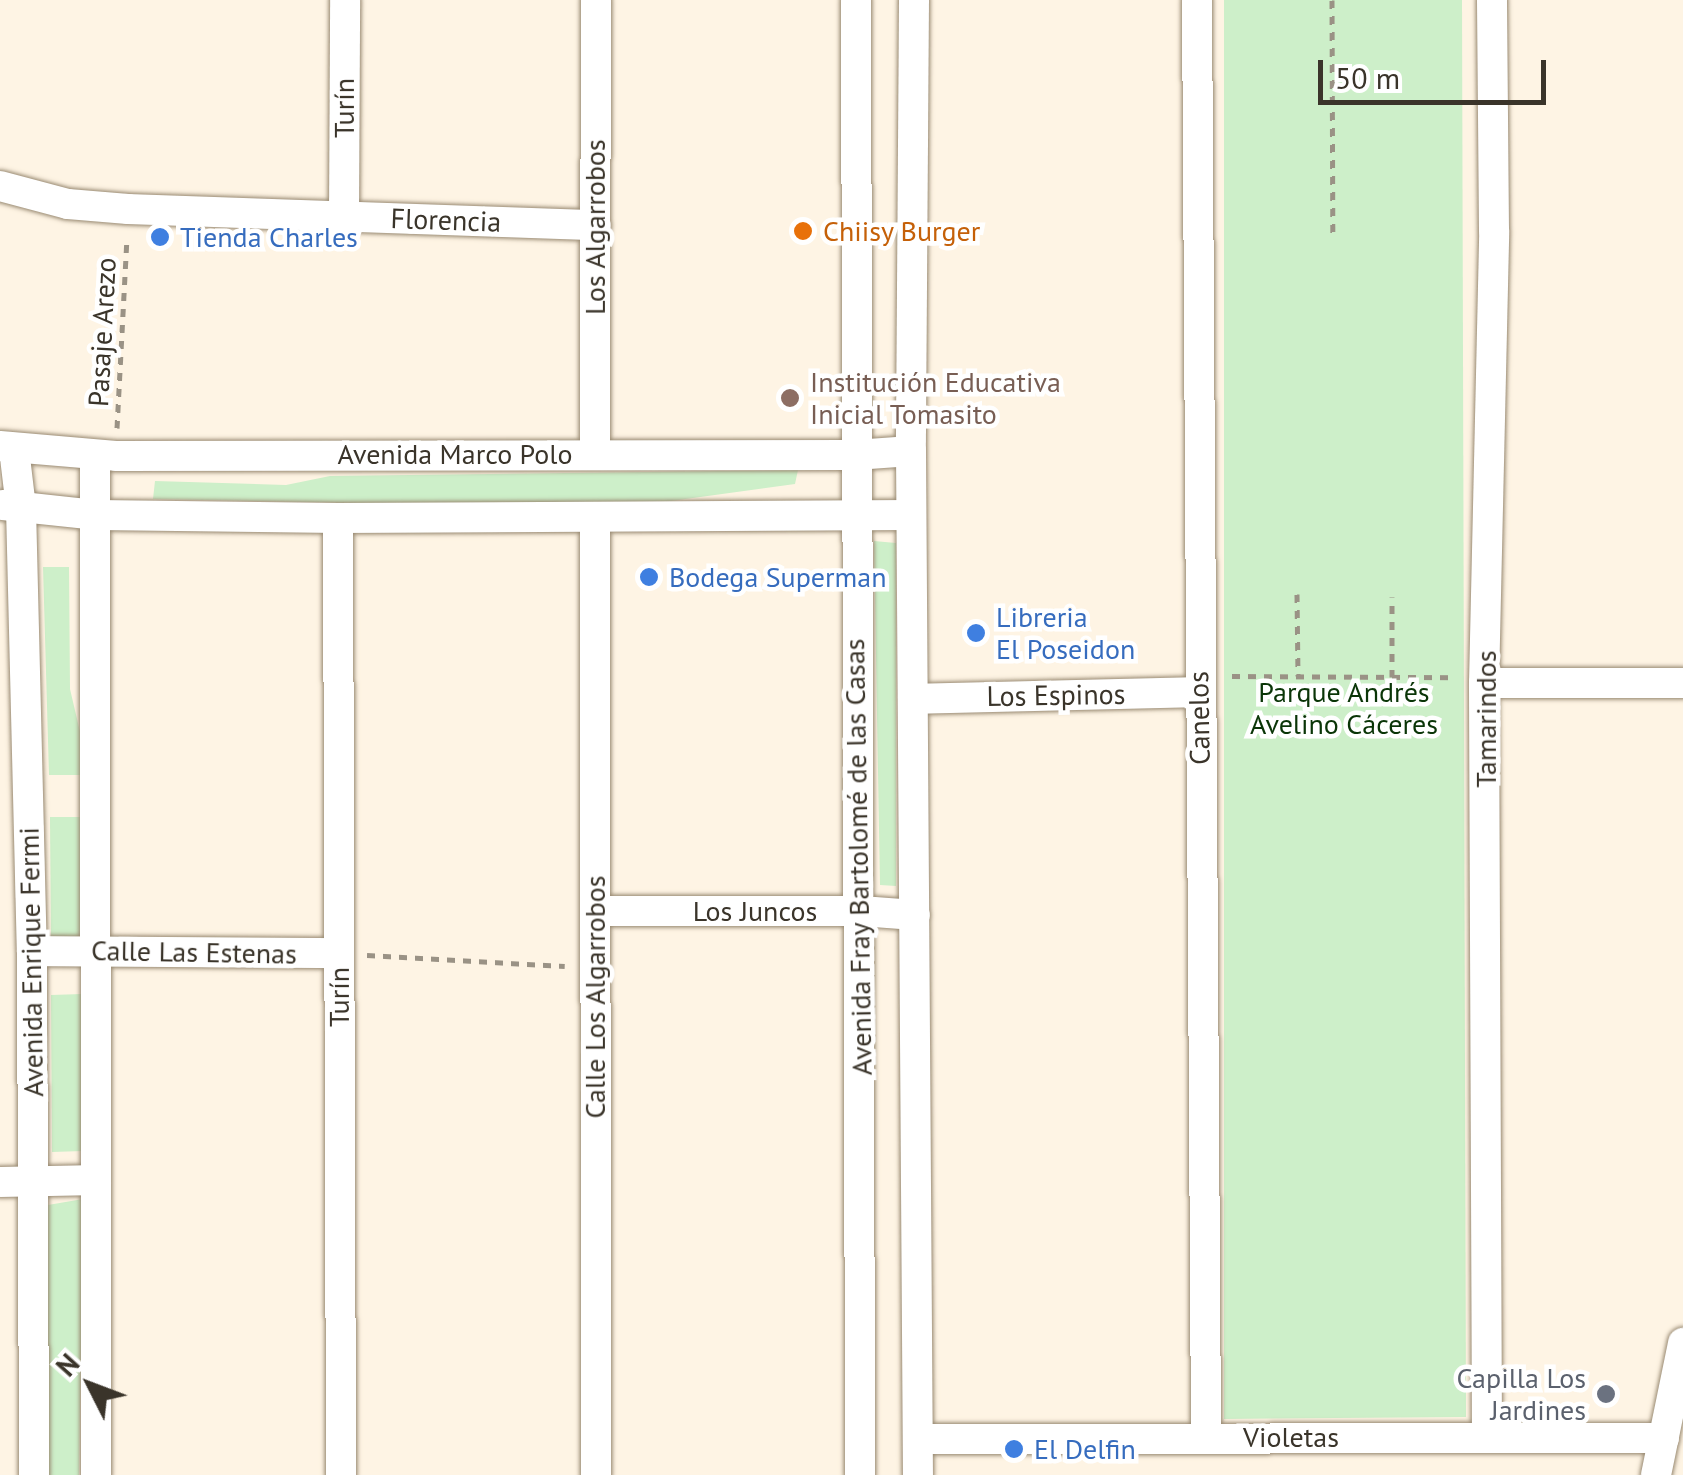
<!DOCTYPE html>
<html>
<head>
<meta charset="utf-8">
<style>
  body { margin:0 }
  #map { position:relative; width:1683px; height:1475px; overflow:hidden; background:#fef4e4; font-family:"PT Sans",sans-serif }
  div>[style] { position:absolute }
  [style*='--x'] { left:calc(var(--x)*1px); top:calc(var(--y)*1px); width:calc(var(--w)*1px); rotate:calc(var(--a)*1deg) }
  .green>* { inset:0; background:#cdefc9 }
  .path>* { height:5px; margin-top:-2.5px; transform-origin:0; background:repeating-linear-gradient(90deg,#9a9285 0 8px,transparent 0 16px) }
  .roads { filter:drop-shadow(0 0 2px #998a72) drop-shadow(0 0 2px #998a72) }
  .minor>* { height:30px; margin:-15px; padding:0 15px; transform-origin:15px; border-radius:15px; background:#fff }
  .dots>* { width:28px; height:28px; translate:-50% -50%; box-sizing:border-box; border:5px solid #fff; border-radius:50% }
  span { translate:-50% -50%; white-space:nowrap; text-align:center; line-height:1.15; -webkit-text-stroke:9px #fff; paint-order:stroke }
  .street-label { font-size:28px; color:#3a342a }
  .food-label { font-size:28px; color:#c56008 }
  .left { translate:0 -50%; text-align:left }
  .shop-label { font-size:28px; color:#366cbe }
  .education-label { font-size:28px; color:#785e54 }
  .park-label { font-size:28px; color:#0a3507 }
  .worship-label { font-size:28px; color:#5b616d }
  .right { translate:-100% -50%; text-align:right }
  .north { position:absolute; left:40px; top:1335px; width:100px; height:100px; -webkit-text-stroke:8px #fff; paint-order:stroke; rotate:312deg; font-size:28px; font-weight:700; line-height:40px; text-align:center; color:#3a342a }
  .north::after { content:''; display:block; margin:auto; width:35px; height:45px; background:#3a342a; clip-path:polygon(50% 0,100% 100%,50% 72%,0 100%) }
  .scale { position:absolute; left:1318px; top:60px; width:228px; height:45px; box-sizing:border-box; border:5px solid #3a342a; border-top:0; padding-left:12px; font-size:30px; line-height:35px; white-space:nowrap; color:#3a342a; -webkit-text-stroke:8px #fff; paint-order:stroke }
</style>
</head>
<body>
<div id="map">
  <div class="green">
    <i style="clip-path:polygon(1224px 0,1462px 0,1466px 1417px,1224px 1419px)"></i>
    <i style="clip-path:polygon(798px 470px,795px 484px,620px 508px,153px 499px,155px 481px,286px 485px,330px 476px)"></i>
    <i style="clip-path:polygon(874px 541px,896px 543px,896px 886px,880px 885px)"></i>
    <i style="clip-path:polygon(43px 567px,69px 567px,70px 689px,81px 736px,82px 775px,49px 775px)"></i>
    <i style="clip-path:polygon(50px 817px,81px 817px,81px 939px,51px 939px)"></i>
    <i style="clip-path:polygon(82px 994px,83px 1151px,52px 1152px,51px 995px)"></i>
    <i style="clip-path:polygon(83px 1199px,79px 1475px,47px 1475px,48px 1205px)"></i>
  </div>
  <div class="path">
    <i style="--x:1332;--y:0;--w:234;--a:89.8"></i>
    <i style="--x:117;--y:428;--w:188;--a:-87"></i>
    <i style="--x:1297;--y:594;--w:82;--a:89.3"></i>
    <i style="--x:1232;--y:676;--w:224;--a:0.3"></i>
    <i style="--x:1392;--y:677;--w:80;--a:-90"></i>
    <i style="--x:367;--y:955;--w:198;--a:3.2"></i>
  </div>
  <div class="roads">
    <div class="minor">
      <i style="--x:856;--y:0;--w:1475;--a:89.84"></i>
      <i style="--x:914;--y:0;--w:451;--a:90.4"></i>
      <i style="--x:911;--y:451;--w:1024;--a:89.61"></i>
      <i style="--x:1197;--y:0;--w:1437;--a:89.64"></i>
      <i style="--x:0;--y:186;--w:70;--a:14.8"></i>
      <i style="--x:68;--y:204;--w:60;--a:4.8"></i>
      <i style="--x:128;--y:209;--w:468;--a:2"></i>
      <i style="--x:344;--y:217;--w:217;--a:-89.7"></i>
      <i style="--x:0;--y:446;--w:116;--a:4.9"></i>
      <i style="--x:116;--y:456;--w:739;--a:-0.08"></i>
      <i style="--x:855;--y:455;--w:56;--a:-4.1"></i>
      <i style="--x:14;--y:449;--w:59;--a:83.2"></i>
      <i style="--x:21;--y:508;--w:443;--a:88.6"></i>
      <i style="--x:32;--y:951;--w:524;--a:89.78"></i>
      <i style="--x:595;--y:454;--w:454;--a:-89.9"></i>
      <i style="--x:95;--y:456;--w:1019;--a:89.94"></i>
      <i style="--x:3;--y:505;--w:95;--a:6.1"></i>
      <i style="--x:97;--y:515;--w:241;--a:0.7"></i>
      <i style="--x:338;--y:518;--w:573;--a:-0.3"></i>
      <i style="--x:338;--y:518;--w:957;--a:89.82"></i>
      <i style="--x:595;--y:520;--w:955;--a:89.94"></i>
      <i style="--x:1484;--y:683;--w:199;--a:0"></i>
      <i style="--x:913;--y:699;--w:285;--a:-1.4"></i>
      <i style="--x:595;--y:911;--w:266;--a:0"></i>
      <i style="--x:861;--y:911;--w:54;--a:4.2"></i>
      <i style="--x:32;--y:951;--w:307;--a:0.4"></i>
      <i style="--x:0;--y:1182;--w:96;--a:-1.2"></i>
      <i style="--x:1487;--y:1438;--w:755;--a:-90.23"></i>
      <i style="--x:1484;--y:683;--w:452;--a:-88.7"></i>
      <i style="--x:1494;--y:231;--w:231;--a:-90.5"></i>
      <i style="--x:918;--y:1439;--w:746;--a:-0.08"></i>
      <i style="--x:1656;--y:1475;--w:135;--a:-78.4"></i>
    </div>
  </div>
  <div class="dots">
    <i style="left:803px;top:231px;background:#e8710a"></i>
    <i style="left:160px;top:237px;background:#3f7fe0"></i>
    <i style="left:790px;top:398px;background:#8d6e63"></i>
    <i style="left:649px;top:577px;background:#3f7fe0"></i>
    <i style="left:976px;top:633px;background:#3f7fe0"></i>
    <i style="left:1606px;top:1394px;background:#6b7280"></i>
    <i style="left:1014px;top:1449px;background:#3f7fe0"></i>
  </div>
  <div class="street-label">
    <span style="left:344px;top:108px;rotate:-90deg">Turín</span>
    <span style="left:446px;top:220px;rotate:2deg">Florencia</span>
    <span style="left:595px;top:227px;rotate:-90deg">Los Algarrobos</span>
    <span style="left:102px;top:332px;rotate:-87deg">Pasaje Arezo</span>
    <span style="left:455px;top:454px">Avenida Marco Polo</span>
    <span style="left:1056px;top:695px;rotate:-1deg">Los Espinos</span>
    <span style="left:1199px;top:718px;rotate:-91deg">Canelos</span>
    <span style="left:1486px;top:719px;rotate:-90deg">Tamarindos</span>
    <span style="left:858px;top:857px;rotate:-91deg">Avenida Fray Bartolomé de las Casas</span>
    <span style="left:755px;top:911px">Los Juncos</span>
    <span style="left:194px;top:952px;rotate:1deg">Calle Las Estenas</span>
    <span style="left:31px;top:962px;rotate:-91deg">Avenida Enrique Fermi</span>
    <span style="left:339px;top:997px;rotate:-90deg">Turín</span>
    <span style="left:595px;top:997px;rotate:-90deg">Calle Los Algarrobos</span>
    <span style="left:1291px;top:1437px">Violetas</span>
  </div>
  <div class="food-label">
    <span class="left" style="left:823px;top:231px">Chiisy Burger</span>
  </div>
  <div class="shop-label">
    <span class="left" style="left:180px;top:237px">Tienda Charles</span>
    <span class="left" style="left:669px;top:577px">Bodega Superman</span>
    <span class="left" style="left:996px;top:633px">Libreria<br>El Poseidon</span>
    <span class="left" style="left:1034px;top:1449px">El Delfin</span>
  </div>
  <div class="education-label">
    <span class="left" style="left:810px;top:398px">Institución Educativa<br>Inicial Tomasito</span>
  </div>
  <div class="park-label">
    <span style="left:1344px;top:708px">Parque Andrés<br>Avelino Cáceres</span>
  </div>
  <div class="worship-label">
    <span class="right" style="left:1586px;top:1394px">Capilla Los<br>Jardines</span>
  </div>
  <div class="north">N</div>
  <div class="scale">50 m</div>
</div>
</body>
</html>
